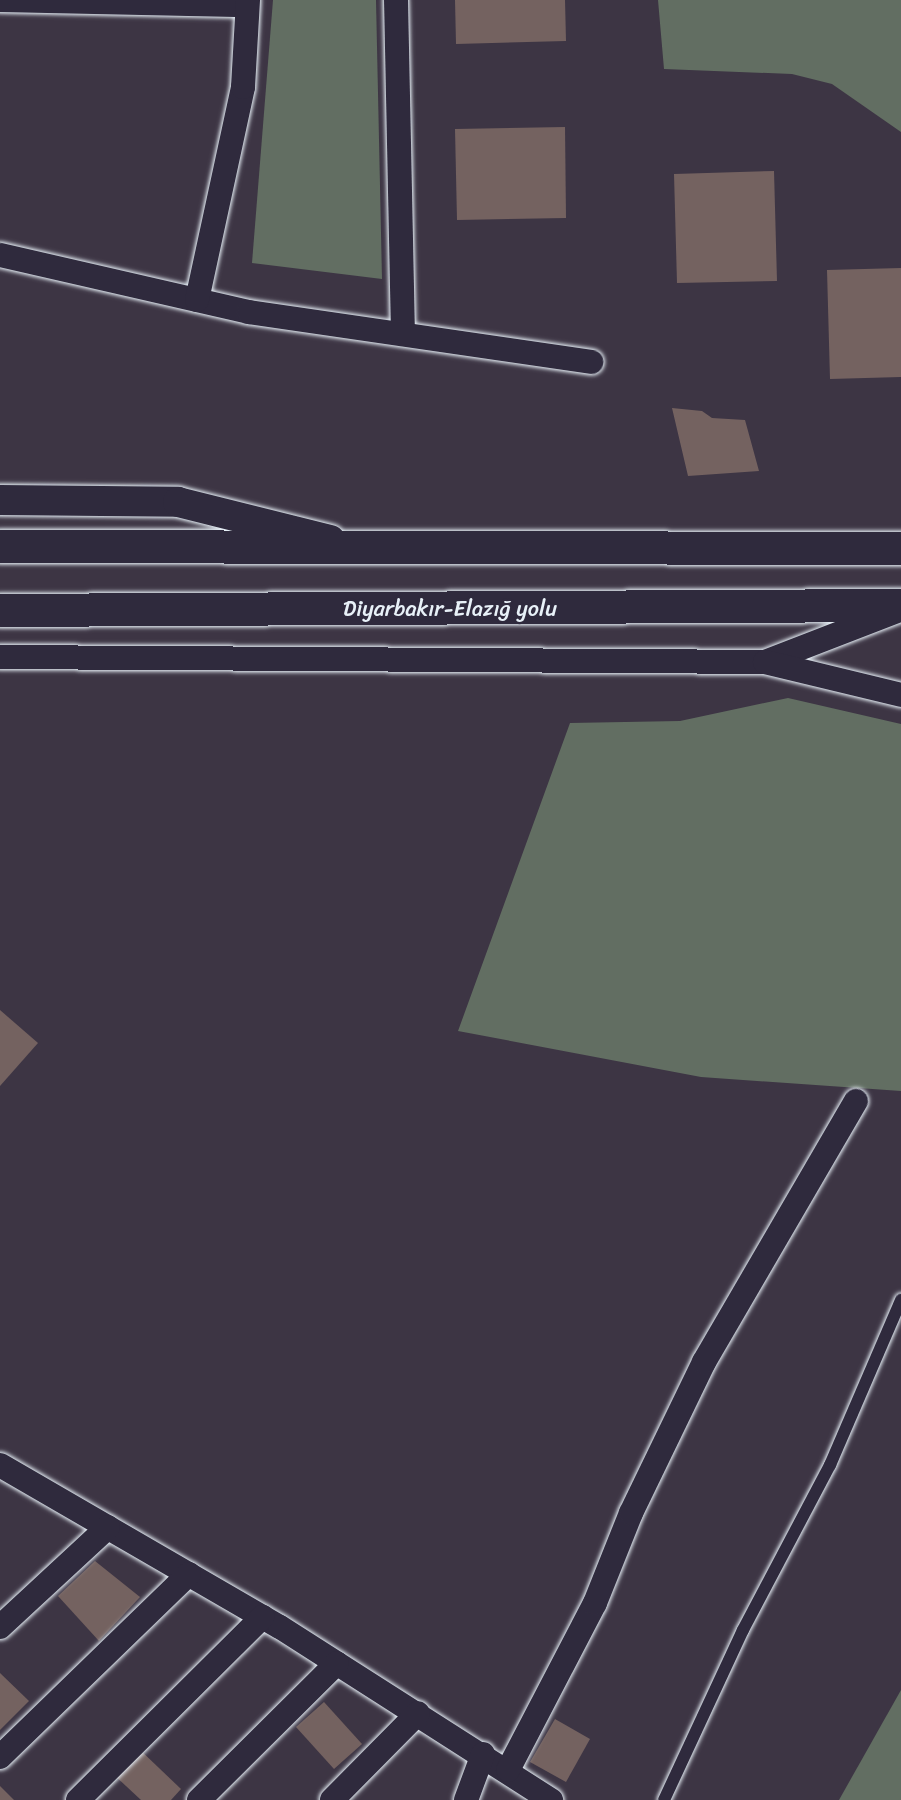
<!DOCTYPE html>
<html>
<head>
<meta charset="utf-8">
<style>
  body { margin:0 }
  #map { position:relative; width:901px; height:1800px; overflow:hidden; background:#3d3544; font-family:Sriracha,sans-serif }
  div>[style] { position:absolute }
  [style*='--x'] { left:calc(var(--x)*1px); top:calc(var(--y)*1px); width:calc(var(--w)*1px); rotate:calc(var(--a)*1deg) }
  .green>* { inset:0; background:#626e62 }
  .building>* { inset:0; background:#746260 }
  .roads { filter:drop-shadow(0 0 2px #e8f1f8) drop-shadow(0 0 2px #e8f1f8) }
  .service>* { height:12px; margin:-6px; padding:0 6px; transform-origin:6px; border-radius:6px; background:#2f2a3d }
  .minor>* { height:24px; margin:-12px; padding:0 12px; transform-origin:12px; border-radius:12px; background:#2f2a3d }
  .tertiary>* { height:30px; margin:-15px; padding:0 15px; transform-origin:15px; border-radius:15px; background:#2f2a3d }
  .trunk>* { height:33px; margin:-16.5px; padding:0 16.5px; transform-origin:16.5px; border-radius:16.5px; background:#2f2a3d }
  span { translate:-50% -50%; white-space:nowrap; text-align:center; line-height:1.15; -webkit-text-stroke:4.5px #2f2a3d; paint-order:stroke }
  .street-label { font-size:22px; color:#e8f1f8 }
</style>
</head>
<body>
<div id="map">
  <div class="green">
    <i style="clip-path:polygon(273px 0,376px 0,382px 279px,252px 263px)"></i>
    <i style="clip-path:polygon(658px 0,901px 0,901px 132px,832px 84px,792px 74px,664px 69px)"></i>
    <i style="clip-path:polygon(788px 698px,901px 724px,901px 1091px,701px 1077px,458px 1031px,570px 723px,680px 721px)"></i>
    <i style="clip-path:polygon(901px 1690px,901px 1800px,839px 1800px)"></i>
  </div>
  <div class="building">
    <i style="clip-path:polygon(455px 0,565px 0,566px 41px,456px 44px)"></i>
    <i style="clip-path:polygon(565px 127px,566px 218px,457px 220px,455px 129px)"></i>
    <i style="clip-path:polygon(774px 171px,777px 281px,677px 283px,674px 174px)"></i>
    <i style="clip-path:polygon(901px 268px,901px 377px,830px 379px,827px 270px)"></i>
    <i style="clip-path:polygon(672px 408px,702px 411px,712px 418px,745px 420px,759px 471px,688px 476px)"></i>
    <i style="clip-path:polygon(0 1010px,38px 1043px,0 1086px)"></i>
    <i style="clip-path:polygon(95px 1561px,140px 1597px,99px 1641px,58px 1596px)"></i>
    <i style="clip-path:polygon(0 1673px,29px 1701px,0 1730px)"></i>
    <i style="clip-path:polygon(324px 1702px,362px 1744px,334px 1769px,296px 1727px)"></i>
    <i style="clip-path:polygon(555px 1719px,590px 1739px,566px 1782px,530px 1762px)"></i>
    <i style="clip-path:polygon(137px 1747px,181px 1789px,171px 1800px,141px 1800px,112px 1773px)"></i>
    <i style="clip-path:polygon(0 1786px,14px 1800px,0 1800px)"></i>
  </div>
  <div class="roads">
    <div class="service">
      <i style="--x:664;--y:1800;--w:187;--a:-65.1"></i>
      <i style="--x:743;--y:1630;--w:187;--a:-62.2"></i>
      <i style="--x:830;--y:1465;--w:180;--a:-66.7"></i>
    </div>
    <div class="minor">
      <i style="--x:0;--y:0;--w:247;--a:1.2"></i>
      <i style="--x:396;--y:0;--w:334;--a:88.8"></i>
      <i style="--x:0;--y:255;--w:255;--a:12.9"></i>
      <i style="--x:249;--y:312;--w:346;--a:8.3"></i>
      <i style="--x:197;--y:300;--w:218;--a:-77.8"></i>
      <i style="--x:243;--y:87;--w:87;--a:-86.7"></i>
      <i style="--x:0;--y:657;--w:765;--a:0.37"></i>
      <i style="--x:765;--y:662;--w:145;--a:-21.1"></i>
      <i style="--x:765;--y:662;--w:140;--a:13.6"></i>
      <i style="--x:0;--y:1465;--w:323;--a:30.1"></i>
      <i style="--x:280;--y:1627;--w:322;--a:32.6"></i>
      <i style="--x:0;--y:1627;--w:147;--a:-42.8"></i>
      <i style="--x:0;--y:1757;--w:263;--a:-44.1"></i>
      <i style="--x:508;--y:1770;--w:188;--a:-62.5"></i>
      <i style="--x:595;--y:1603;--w:97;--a:-68.2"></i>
      <i style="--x:631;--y:1513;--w:168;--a:-64.2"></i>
      <i style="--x:704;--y:1362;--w:302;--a:-59.8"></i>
      <i style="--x:78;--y:1800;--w:260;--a:-44.8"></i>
      <i style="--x:199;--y:1800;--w:194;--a:-44.8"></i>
      <i style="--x:332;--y:1800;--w:122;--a:-45.3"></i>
      <i style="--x:466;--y:1800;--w:49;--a:-69.7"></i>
    </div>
    <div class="tertiary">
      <i style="--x:0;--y:500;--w:178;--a:0.6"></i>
      <i style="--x:178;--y:502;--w:157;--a:14"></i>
    </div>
    <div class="trunk">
      <i style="--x:0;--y:546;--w:901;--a:0.13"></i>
      <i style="--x:0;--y:610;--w:901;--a:-0.32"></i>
    </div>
  </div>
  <div class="street-label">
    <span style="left:450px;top:609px">Diyarbakır-Elazığ yolu</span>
  </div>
</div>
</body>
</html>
